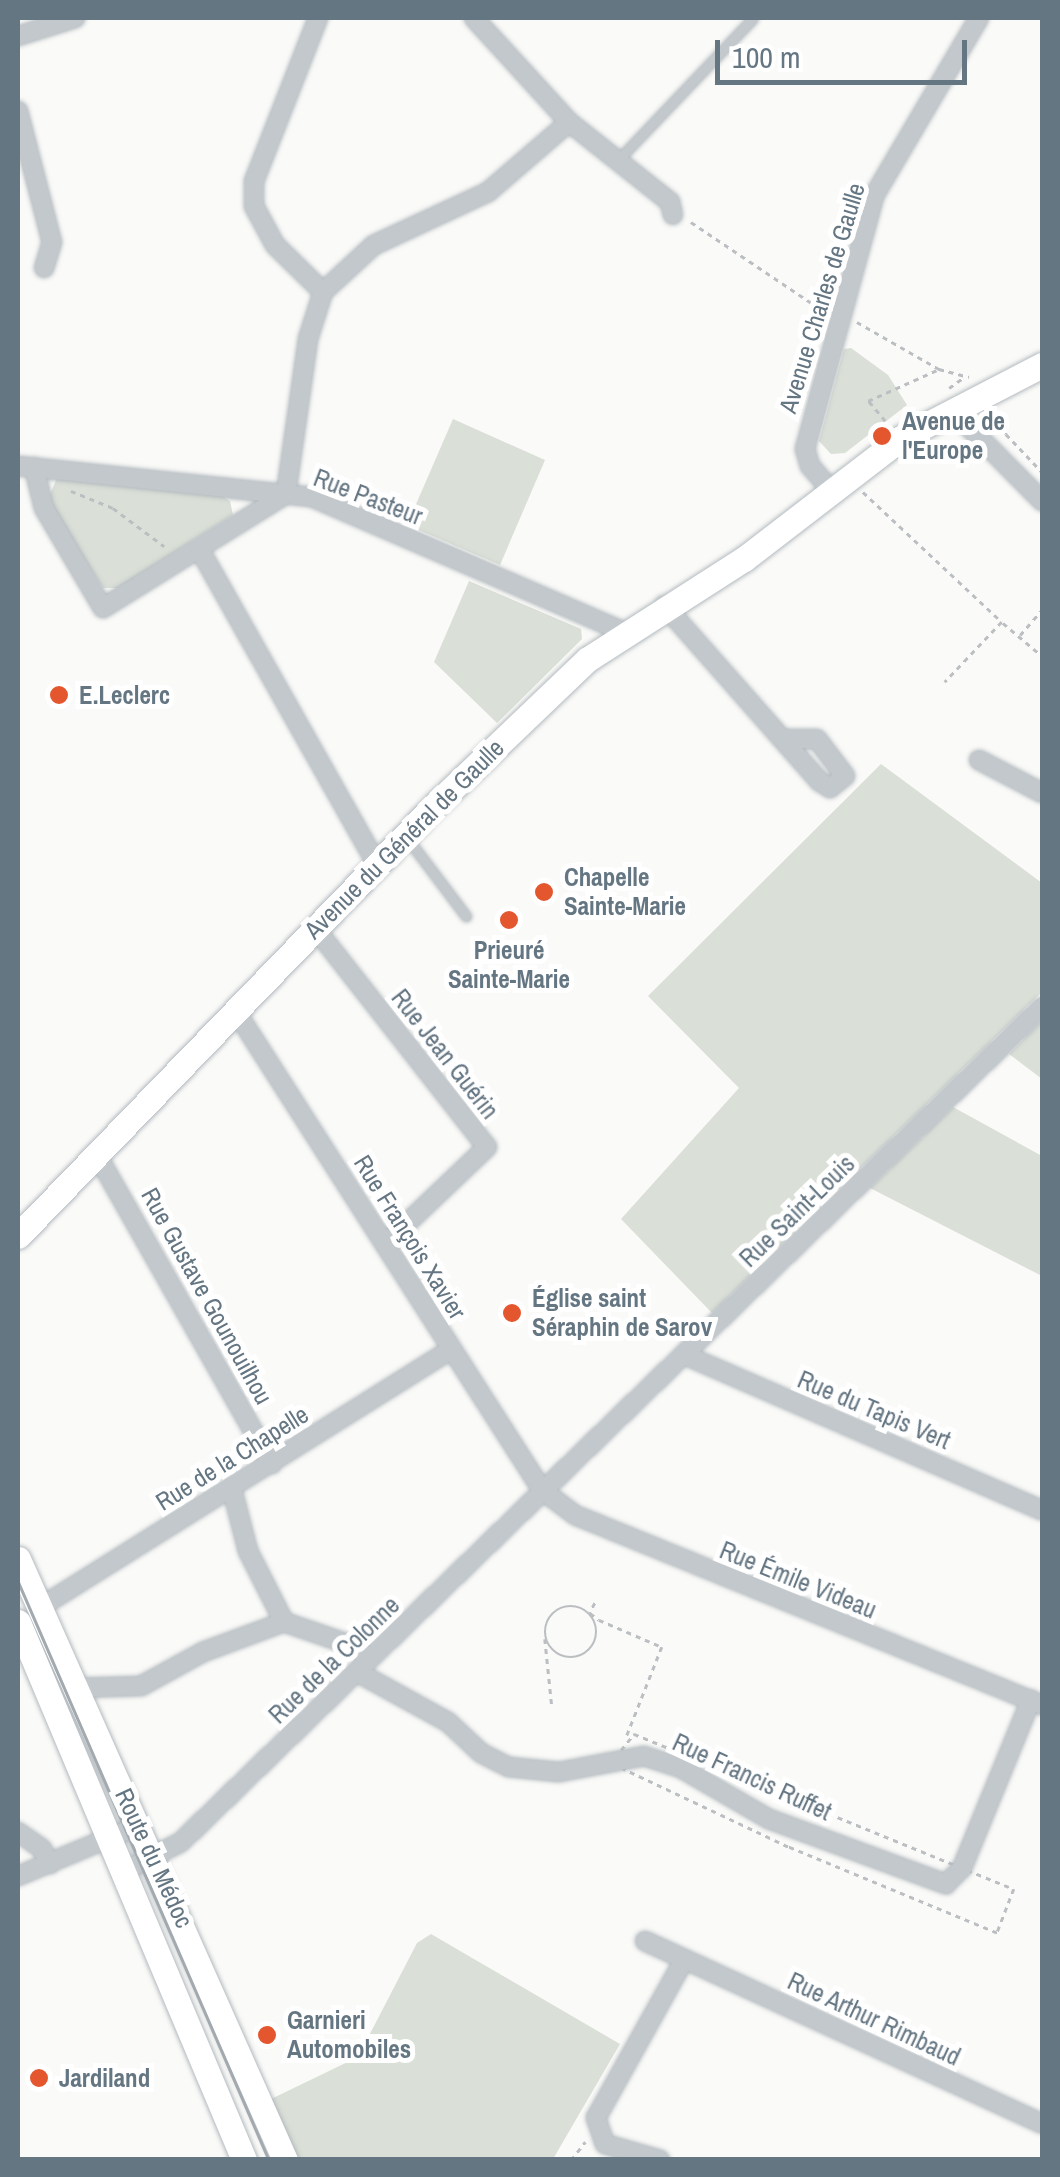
<!DOCTYPE html>
<html>
<head>
<meta charset="utf-8">
<style>
  body { margin:0 }
  #map { position:relative; width:1060px; height:2177px; overflow:hidden; background:#fafaf8; font-family:"Archivo Narrow",sans-serif }
  div>[style] { position:absolute }
  [style*='--x'] { left:calc(var(--x)*1px); top:calc(var(--y)*1px); width:calc(var(--w)*1px); rotate:calc(var(--a)*1deg) }
  .green>* { inset:0; background:#dadfd7 }
  .path>* { height:2.5px; margin-top:-1.25px; transform-origin:0; background:repeating-linear-gradient(90deg,#bbbfc2 0 5px,transparent 0 10px) }
  .path>.ring { margin:-1.25px; padding:0; box-sizing:content-box; background:none; border:2.5px solid #bbbfc2; border-radius:50% }
  .roads { filter:drop-shadow(0 0 2px #b3babf) drop-shadow(0 0 2px #b3babf) }
  .service>* { height:9px; margin:-4.5px; padding:0 4.5px; transform-origin:4.5px; border-radius:4.5px; background:#c3c8cc }
  .minor>* { height:18px; margin:-9px; padding:0 9px; transform-origin:9px; border-radius:9px; background:#c3c8cc }
  .secondary>* { height:25px; margin:-12.5px; padding:0 12.5px; transform-origin:12.5px; border-radius:12.5px; background:#fff }
  .tram>* { height:2.5px; margin:-1.25px; padding:0 1.25px; transform-origin:1.25px; border-radius:1.25px; background:#a2aab0 }
  .dots>* { width:28px; height:28px; translate:-50% -50%; box-sizing:border-box; border:5px solid #fff; border-radius:50% }
  span { translate:-50% -50%; white-space:nowrap; text-align:center; line-height:1.15; -webkit-text-stroke:10px #fff; paint-order:stroke }
  .street-label { font-size:25px; color:#657683 }
  .poi-label { font-size:25px; color:#657683; font-weight:700 }
  .left { translate:0 -50%; text-align:left }
  .frame { position:absolute; inset:0; border:20px solid #657683; pointer-events:none }
  .scale { position:absolute; left:715px; top:40px; width:252px; height:45px; box-sizing:border-box; border:5px solid #657683; border-top:0; padding-left:12px; font-size:30px; line-height:35px; white-space:nowrap; color:#657683; -webkit-text-stroke:8px #fff; paint-order:stroke }
</style>
</head>
<body>
<div id="map">
  <div class="green">
    <i style="clip-path:polygon(851px 348px,888px 375px,907px 405px,845px 453px,831px 454px,819px 441px,844px 349px)"></i>
    <i style="clip-path:polygon(453px 419px,545px 460px,500px 565px,407px 525px)"></i>
    <i style="clip-path:polygon(57px 478px,218px 494px,230px 501px,233px 515px,118px 588px,103px 588px,47px 501px)"></i>
    <i style="clip-path:polygon(469px 581px,581px 629px,582px 639px,497px 723px,434px 662px)"></i>
    <i style="clip-path:polygon(881px 764px,1042px 883px,1042px 992px,712px 1313px,621px 1219px,739px 1088px,648px 996px)"></i>
    <i style="clip-path:polygon(1042px 1021px,1042px 1079px,1009px 1054px)"></i>
    <i style="clip-path:polygon(953px 1107px,1042px 1156px,1042px 1276px,870px 1188px)"></i>
    <i style="clip-path:polygon(431px 1934px,620px 2044px,553px 2159px,295px 2159px,269px 2100px,358px 2057px,417px 1943px)"></i>
  </div>
  <div class="path">
    <i style="--x:691;--y:222;--w:161;--a:33.9"></i>
    <i style="--x:857;--y:322;--w:95;--a:29.8"></i>
    <i style="--x:939;--y:369;--w:31;--a:15"></i>
    <i style="--x:949;--y:388;--w:17;--a:-36"></i>
    <i style="--x:1000;--y:414;--w:21;--a:73"></i>
    <i style="--x:1006;--y:434;--w:52;--a:46.5"></i>
    <i style="--x:885;--y:421;--w:26;--a:-130"></i>
    <i style="--x:868;--y:401;--w:76;--a:-24.2"></i>
    <i style="--x:71;--y:491;--w:45;--a:22"></i>
    <i style="--x:113;--y:508;--w:64;--a:36.7"></i>
    <i style="--x:863;--y:492;--w:190;--a:43.1"></i>
    <i style="--x:1002;--y:622;--w:83;--a:133.5"></i>
    <i style="--x:1003;--y:623;--w:51;--a:40.2"></i>
    <i style="--x:1020;--y:635;--w:33;--a:-49"></i>
    <i style="--x:595;--y:1603;--w:11;--a:117"></i>
    <i style="--x:590;--y:1613;--w:11;--a:38"></i>
    <i style="--x:599;--y:1620;--w:69;--a:23.2"></i>
    <i style="--x:662;--y:1647;--w:98;--a:111.6"></i>
    <i class="ring" style="left:545px;top:1606px;width:49.5px;height:49.5px"></i>
    <i style="--x:545;--y:1639;--w:68;--a:84.1"></i>
    <i style="--x:634;--y:1734;--w:410;--a:22.2"></i>
    <i style="--x:1014;--y:1889;--w:47;--a:111.1"></i>
    <i style="--x:997;--y:1933;--w:226;--a:-157.6"></i>
    <i style="--x:788;--y:1847;--w:183;--a:-154.7"></i>
    <i style="--x:623;--y:1769;--w:19;--a:-96"></i>
    <i style="--x:621;--y:1750;--w:21;--a:-51"></i>
    <i style="--x:571;--y:2160;--w:23;--a:-52"></i>
  </div>
  <div class="roads">
    <div class="service">
      <i style="--x:617;--y:161;--w:197;--a:-46.4"></i>
      <i style="--x:407;--y:838;--w:98;--a:52.9"></i>
    </div>
    <div class="minor">
      <i style="--x:318;--y:18;--w:175;--a:111.4"></i>
      <i style="--x:254;--y:181;--w:25;--a:90"></i>
      <i style="--x:254;--y:206;--w:44;--a:61.7"></i>
      <i style="--x:275;--y:245;--w:67;--a:44.4"></i>
      <i style="--x:474;--y:18;--w:141;--a:47.6"></i>
      <i style="--x:569;--y:122;--w:129;--a:38.4"></i>
      <i style="--x:670;--y:202;--w:13;--a:77"></i>
      <i style="--x:18;--y:36;--w:60;--a:-17.5"></i>
      <i style="--x:18;--y:111;--w:135;--a:75.5"></i>
      <i style="--x:52;--y:242;--w:27;--a:107"></i>
      <i style="--x:953;--y:411;--w:127;--a:45.3"></i>
      <i style="--x:18;--y:466;--w:296;--a:6"></i>
      <i style="--x:312;--y:497;--w:340;--a:23.4"></i>
      <i style="--x:34;--y:467;--w:42;--a:76.3"></i>
      <i style="--x:44;--y:508;--w:116;--a:59.5"></i>
      <i style="--x:103;--y:608;--w:216;--a:-31.9"></i>
      <i style="--x:831;--y:490;--w:32;--a:-131"></i>
      <i style="--x:810;--y:466;--w:18;--a:-106"></i>
      <i style="--x:805;--y:449;--w:262;--a:-74.7"></i>
      <i style="--x:874;--y:196;--w:207;--a:-59.5"></i>
      <i style="--x:286;--y:494;--w:157;--a:-81.9"></i>
      <i style="--x:308;--y:339;--w:49;--a:-72.3"></i>
      <i style="--x:323;--y:292;--w:69;--a:-42.7"></i>
      <i style="--x:374;--y:245;--w:126;--a:-24.9"></i>
      <i style="--x:488;--y:192;--w:107;--a:-40.8"></i>
      <i style="--x:201;--y:552;--w:358;--a:60.6"></i>
      <i style="--x:664;--y:605;--w:235;--a:48.6"></i>
      <i style="--x:819;--y:781;--w:13;--a:32"></i>
      <i style="--x:830;--y:788;--w:19;--a:-39"></i>
      <i style="--x:845;--y:776;--w:46;--a:-127.1"></i>
      <i style="--x:817;--y:739;--w:35;--a:180"></i>
      <i style="--x:979;--y:760;--w:71;--a:27.6"></i>
      <i style="--x:315;--y:928;--w:278;--a:51.9"></i>
      <i style="--x:487;--y:1147;--w:141;--a:136.4"></i>
      <i style="--x:235;--y:1010;--w:570;--a:57.4"></i>
      <i style="--x:542;--y:1490;--w:41;--a:37.1"></i>
      <i style="--x:575;--y:1515;--w:504;--a:22.14"></i>
      <i style="--x:97;--y:1155;--w:355;--a:60.5"></i>
      <i style="--x:685;--y:1355;--w:389;--a:23.5"></i>
      <i style="--x:232;--y:1489;--w:64;--a:75.5"></i>
      <i style="--x:248;--y:1551;--w:80;--a:63.1"></i>
      <i style="--x:39;--y:1608;--w:487;--a:-32.1"></i>
      <i style="--x:357;--y:1672;--w:104;--a:28.8"></i>
      <i style="--x:448;--y:1722;--w:45;--a:43.2"></i>
      <i style="--x:481;--y:1753;--w:31;--a:27"></i>
      <i style="--x:509;--y:1767;--w:50;--a:5.7"></i>
      <i style="--x:559;--y:1772;--w:86;--a:-10.7"></i>
      <i style="--x:644;--y:1756;--w:39;--a:18"></i>
      <i style="--x:681;--y:1768;--w:102;--a:30.1"></i>
      <i style="--x:769;--y:1819;--w:189;--a:20.2"></i>
      <i style="--x:946;--y:1884;--w:23;--a:-45"></i>
      <i style="--x:962;--y:1868;--w:182;--a:-67.7"></i>
      <i style="--x:73;--y:1688;--w:68;--a:-1.7"></i>
      <i style="--x:141;--y:1686;--w:71;--a:-28.7"></i>
      <i style="--x:203;--y:1652;--w:86;--a:-20.3"></i>
      <i style="--x:284;--y:1622;--w:76;--a:19.1"></i>
      <i style="--x:356;--y:1647;--w:18;--a:43"></i>
      <i style="--x:18;--y:1832;--w:29;--a:35"></i>
      <i style="--x:42;--y:1849;--w:17;--a:62"></i>
      <i style="--x:120;--y:1873;--w:68;--a:-26.9"></i>
      <i style="--x:181;--y:1842;--w:1199;--a:-44.12"></i>
      <i style="--x:18;--y:1876;--w:132;--a:-22.7"></i>
      <i style="--x:645;--y:1941;--w:437;--a:24.7"></i>
      <i style="--x:660;--y:2160;--w:57;--a:-163.8"></i>
      <i style="--x:605;--y:2144;--w:28;--a:-109"></i>
      <i style="--x:596;--y:2118;--w:181;--a:-60.9"></i>
    </div>
    <div class="secondary">
      <i style="--x:18;--y:1236;--w:600;--a:-45.95"></i>
      <i style="--x:435;--y:805;--w:211;--a:-43.7"></i>
      <i style="--x:588;--y:659;--w:185;--a:-32.7"></i>
      <i style="--x:744;--y:559;--w:198;--a:-37.6"></i>
      <i style="--x:901;--y:438;--w:159;--a:-27.4"></i>
      <i style="--x:18;--y:1559;--w:658;--a:66.05"></i>
      <i style="--x:18;--y:1622;--w:584;--a:67.21"></i>
    </div>
  </div>
  <div class="tram">
    <i style="--x:18;--y:1581;--w:631;--a:66.56"></i>
  </div>
  <div class="dots">
    <i style="left:882px;top:436px;background:#e4572e"></i>
    <i style="left:59px;top:695px;background:#e4572e"></i>
    <i style="left:544px;top:892px;background:#e4572e"></i>
    <i style="left:509px;top:920px;background:#e4572e"></i>
    <i style="left:512px;top:1313px;background:#e4572e"></i>
    <i style="left:267px;top:2035px;background:#e4572e"></i>
    <i style="left:39px;top:2078px;background:#e4572e"></i>
  </div>
  <div class="street-label">
    <span style="left:822px;top:298px;rotate:-73deg">Avenue Charles de Gaulle</span>
    <span style="left:368px;top:497px;rotate:21deg">Rue Pasteur</span>
    <span style="left:404px;top:839px;rotate:-45deg">Avenue du Général de Gaulle</span>
    <span style="left:445px;top:1054px;rotate:52deg">Rue Jean Guérin</span>
    <span style="left:797px;top:1211px;rotate:-44deg">Rue Saint-Louis</span>
    <span style="left:410px;top:1237px;rotate:58deg">Rue François Xavier</span>
    <span style="left:207px;top:1296px;rotate:61deg">Rue Gustave Gounouilhou</span>
    <span style="left:874px;top:1410px;rotate:23deg">Rue du Tapis Vert</span>
    <span style="left:232px;top:1458px;rotate:-32deg">Rue de la Chapelle</span>
    <span style="left:798px;top:1580px;rotate:22deg">Rue Émile Videau</span>
    <span style="left:334px;top:1660px;rotate:-44deg">Rue de la Colonne</span>
    <span style="left:752px;top:1777px;rotate:25deg">Rue Francis Ruffet</span>
    <span style="left:154px;top:1858px;rotate:65deg">Route du Médoc</span>
    <span style="left:874px;top:2019px;rotate:25deg">Rue Arthur Rimbaud</span>
  </div>
  <div class="poi-label">
    <span class="left" style="left:902px;top:436px">Avenue de<br>l'Europe</span>
    <span class="left" style="left:79px;top:695px">E.Leclerc</span>
    <span class="left" style="left:564px;top:892px">Chapelle<br>Sainte-Marie</span>
    <span style="left:509px;top:965px">Prieuré<br>Sainte-Marie</span>
    <span class="left" style="left:532px;top:1313px">Église saint<br>Séraphin de Sarov</span>
    <span class="left" style="left:287px;top:2035px">Garnieri<br>Automobiles</span>
    <span class="left" style="left:59px;top:2078px">Jardiland</span>
  </div>
  <div class="frame"></div>
  <div class="scale">100 m</div>
</div>
</body>
</html>
